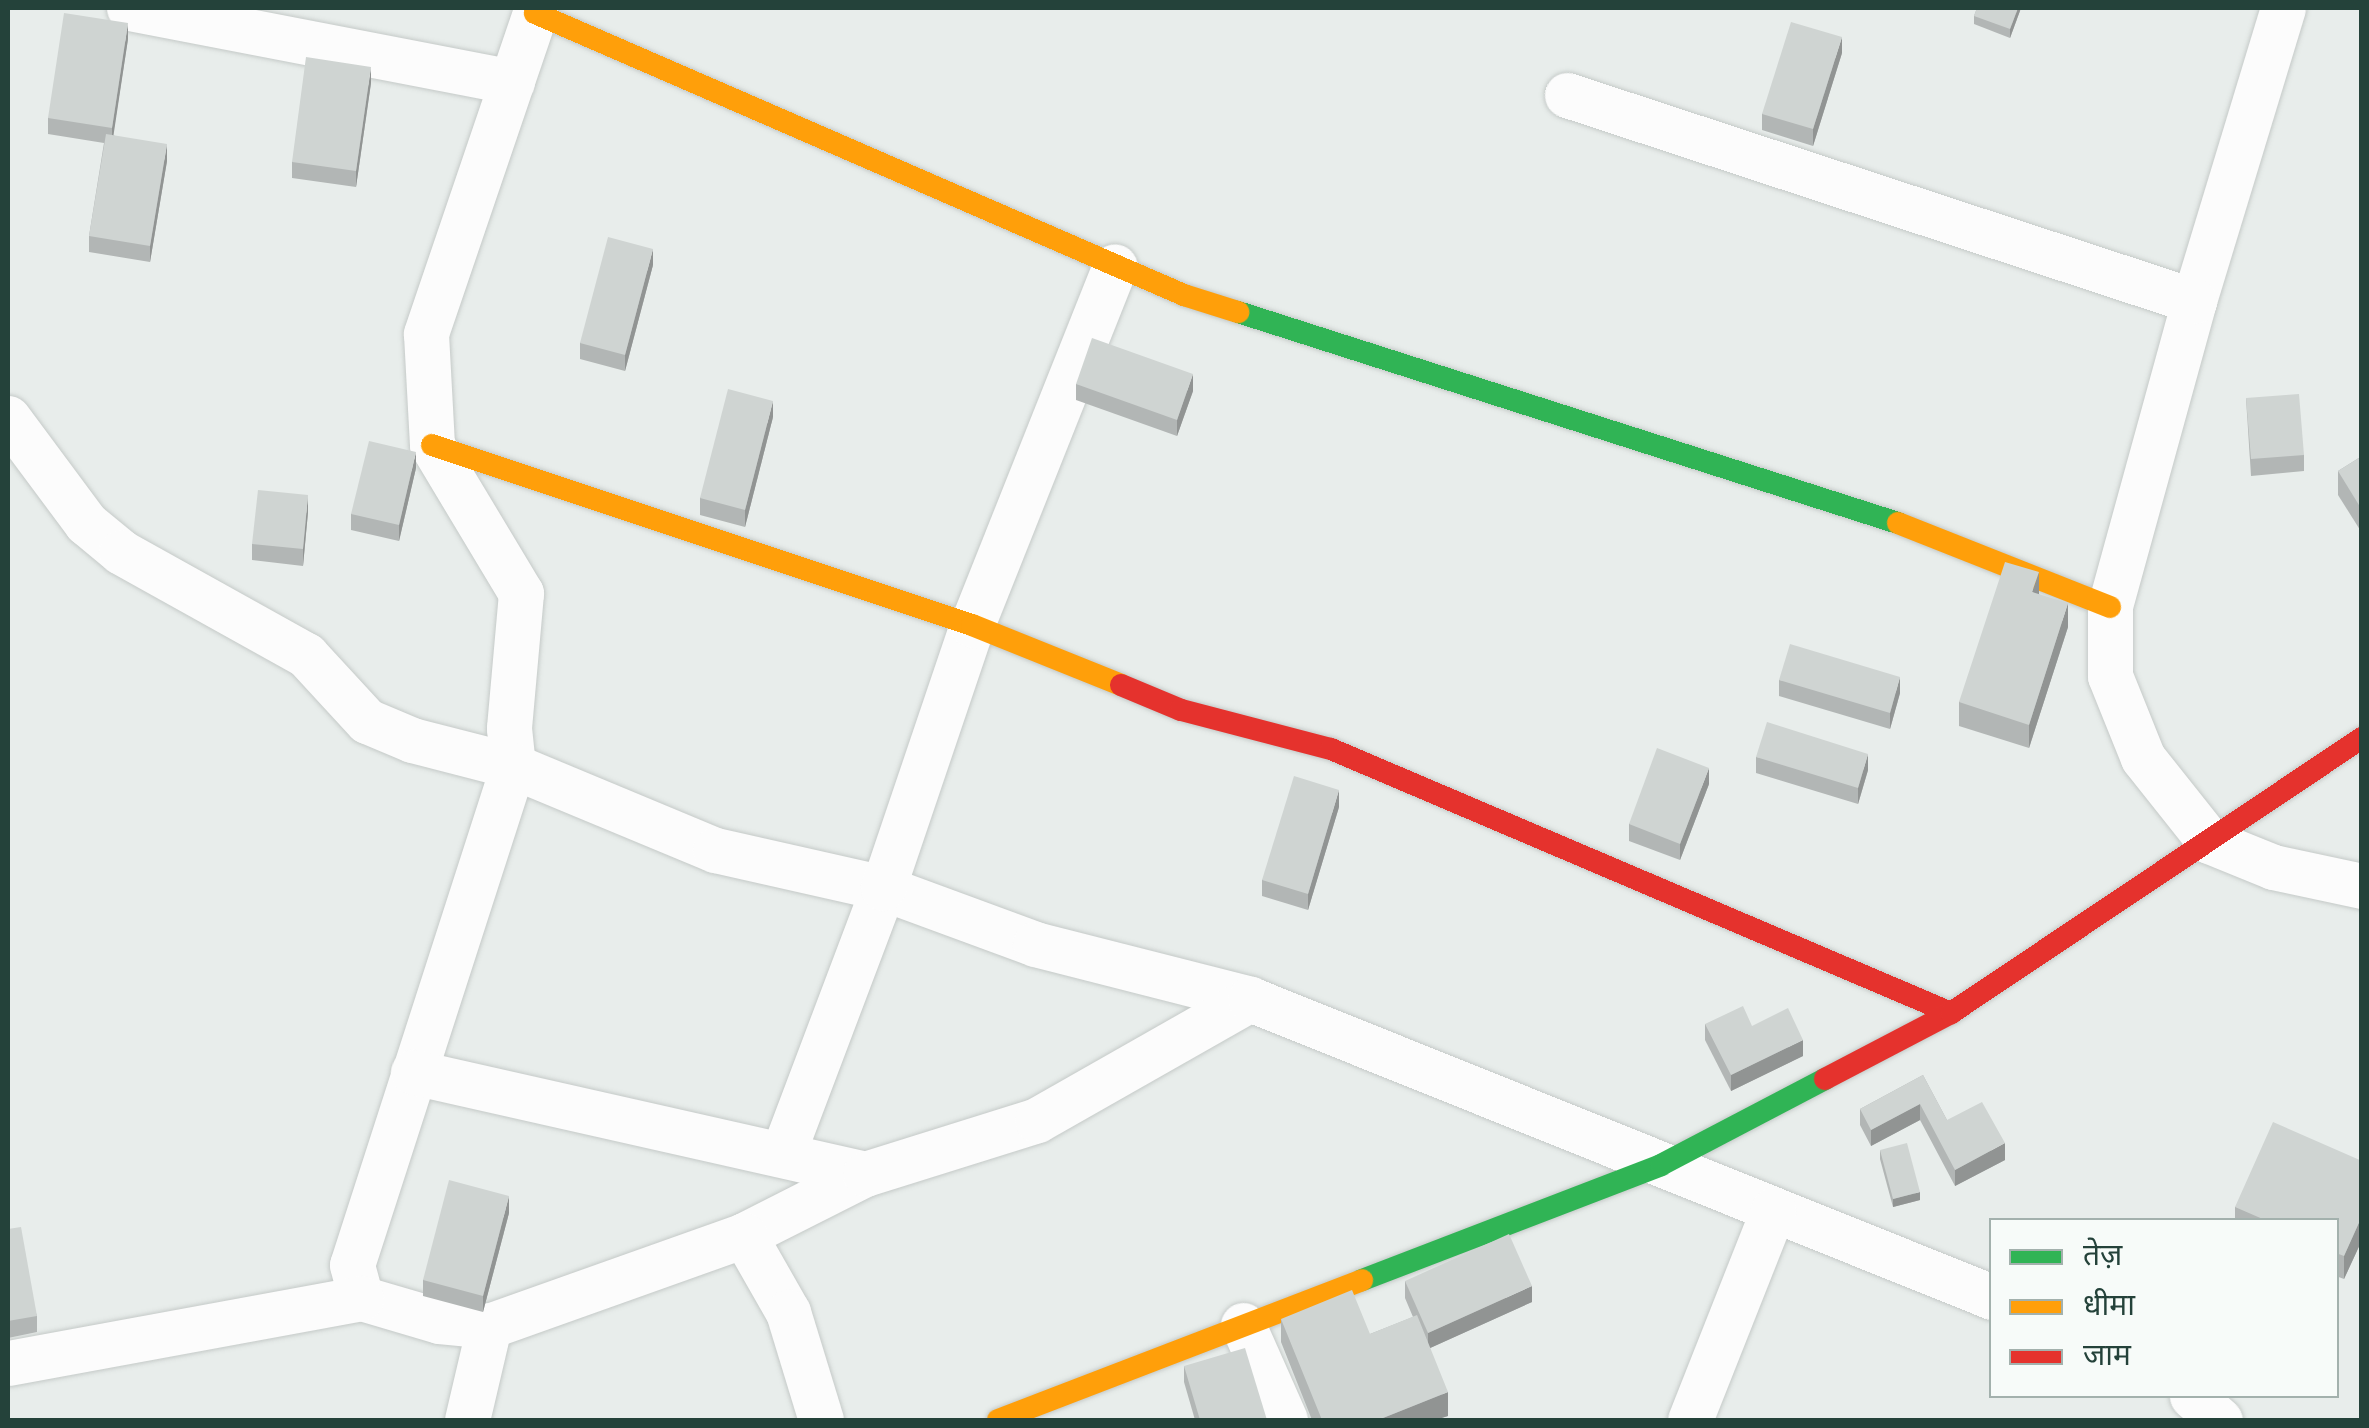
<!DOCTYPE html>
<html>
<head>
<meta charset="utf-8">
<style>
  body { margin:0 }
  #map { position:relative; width:2369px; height:1428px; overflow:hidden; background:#e8edeb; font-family:Raleway,"Noto Sans Devanagari",sans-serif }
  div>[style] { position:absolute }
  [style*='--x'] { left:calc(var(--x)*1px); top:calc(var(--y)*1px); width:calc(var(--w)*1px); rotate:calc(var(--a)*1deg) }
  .roads { filter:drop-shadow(0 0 2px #c5cac8) drop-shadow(0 0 2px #c5cac8) }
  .street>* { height:45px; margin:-22.5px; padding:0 22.5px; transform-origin:22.5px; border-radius:22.5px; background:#fcfcfc }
  .fast>* { height:22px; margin:-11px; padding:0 11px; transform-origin:11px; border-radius:11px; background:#30b455 }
  .slow>* { height:22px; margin:-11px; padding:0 11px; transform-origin:11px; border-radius:11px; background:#ff9f0a }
  .jam>* { height:22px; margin:-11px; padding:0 11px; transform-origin:11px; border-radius:11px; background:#e5322d }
  .wall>* { inset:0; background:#b2b6b5 }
  .shaded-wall>* { inset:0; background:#919493 }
  .building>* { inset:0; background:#cfd4d2 }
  span { translate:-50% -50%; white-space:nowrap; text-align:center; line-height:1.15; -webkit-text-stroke:8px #f7fbf9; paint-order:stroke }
  .frame { position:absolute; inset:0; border:10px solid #24423a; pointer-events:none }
  .legend { position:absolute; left:1989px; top:1218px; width:350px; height:180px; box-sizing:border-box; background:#f7fbf9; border:2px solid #a3b1ad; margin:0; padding:12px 18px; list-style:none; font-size:30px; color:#24423a }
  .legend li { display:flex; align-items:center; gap:20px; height:50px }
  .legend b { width:50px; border:2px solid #a3b1ad }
</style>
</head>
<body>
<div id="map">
  <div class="roads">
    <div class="street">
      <i style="--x:129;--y:8;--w:390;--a:10.9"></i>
      <i style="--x:2283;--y:8;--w:306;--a:106.9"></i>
      <i style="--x:2194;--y:301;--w:317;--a:105.4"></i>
      <i style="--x:2110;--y:607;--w:69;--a:90"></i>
      <i style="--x:2110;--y:676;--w:88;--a:68.1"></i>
      <i style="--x:2143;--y:758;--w:106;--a:51.5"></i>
      <i style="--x:2209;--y:841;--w:69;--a:22.1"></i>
      <i style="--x:2273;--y:867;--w:91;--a:12.1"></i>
      <i style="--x:535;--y:13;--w:339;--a:108.8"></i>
      <i style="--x:426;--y:334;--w:111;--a:86.9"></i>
      <i style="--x:432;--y:445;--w:173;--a:59"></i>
      <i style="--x:521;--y:593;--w:136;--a:95.1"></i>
      <i style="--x:509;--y:728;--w:38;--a:84"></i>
      <i style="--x:513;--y:766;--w:219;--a:22.6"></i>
      <i style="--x:715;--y:850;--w:172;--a:12.7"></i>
      <i style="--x:883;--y:888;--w:162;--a:20.2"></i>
      <i style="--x:1035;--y:944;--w:222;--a:14.3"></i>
      <i style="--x:1567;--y:95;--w:660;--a:18.19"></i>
      <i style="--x:8;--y:418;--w:131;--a:53.4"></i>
      <i style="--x:86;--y:523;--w:45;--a:39.6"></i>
      <i style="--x:121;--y:552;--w:212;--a:29.1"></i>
      <i style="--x:306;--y:655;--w:90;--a:47.3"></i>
      <i style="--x:367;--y:721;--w:49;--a:22.9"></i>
      <i style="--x:412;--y:740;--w:104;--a:14.4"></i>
      <i style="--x:513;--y:766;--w:524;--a:107.88"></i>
      <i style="--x:352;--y:1265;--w:34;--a:75"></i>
      <i style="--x:361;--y:1298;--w:81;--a:16.4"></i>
      <i style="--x:439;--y:1321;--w:50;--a:5.7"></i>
      <i style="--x:413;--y:1072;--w:463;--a:12.7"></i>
      <i style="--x:783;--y:1153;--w:283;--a:-69.3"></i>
      <i style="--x:883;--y:888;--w:278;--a:-71.3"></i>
      <i style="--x:972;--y:625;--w:386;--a:-68.3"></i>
      <i style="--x:744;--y:1235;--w:136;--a:-26.8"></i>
      <i style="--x:865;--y:1174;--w:180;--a:-17.4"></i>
      <i style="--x:1037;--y:1120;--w:245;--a:-29.6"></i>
      <i style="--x:1250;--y:999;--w:800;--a:21.88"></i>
      <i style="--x:1243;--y:1325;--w:104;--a:66.1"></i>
      <i style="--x:8;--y:1363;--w:359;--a:-10.4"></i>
      <i style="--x:2192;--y:1396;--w:37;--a:41"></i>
      <i style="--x:467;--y:1420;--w:97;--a:-76.8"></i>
      <i style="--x:489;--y:1326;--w:271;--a:-19.6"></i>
      <i style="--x:744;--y:1235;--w:89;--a:60.3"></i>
      <i style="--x:788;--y:1312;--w:113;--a:73"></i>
      <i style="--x:1690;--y:1420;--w:226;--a:-68.4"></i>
    </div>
    <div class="fast">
      <i style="--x:1238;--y:312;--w:693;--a:17.73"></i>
      <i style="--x:1362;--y:1280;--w:320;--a:-21"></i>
      <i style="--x:1661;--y:1165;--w:185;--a:-27.7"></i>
    </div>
    <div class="slow">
      <i style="--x:536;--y:8;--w:5;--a:101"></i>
      <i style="--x:535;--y:13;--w:708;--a:23.49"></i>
      <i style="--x:1184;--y:295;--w:57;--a:17.5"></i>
      <i style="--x:432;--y:445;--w:569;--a:18.43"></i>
      <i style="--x:972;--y:625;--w:161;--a:21.9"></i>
      <i style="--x:1898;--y:523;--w:228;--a:21.6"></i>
      <i style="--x:998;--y:1420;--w:390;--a:-21"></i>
    </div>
    <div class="jam">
      <i style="--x:1121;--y:685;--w:65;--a:22.6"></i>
      <i style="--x:1181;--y:710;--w:155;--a:14.6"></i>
      <i style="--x:1331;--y:749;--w:674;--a:23.06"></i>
      <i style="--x:1825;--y:1079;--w:142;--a:-27.6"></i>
      <i style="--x:1951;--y:1013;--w:495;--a:-33.8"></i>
    </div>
  </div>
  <div class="wall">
    <i style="clip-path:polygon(1977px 8px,2021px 8px,2010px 38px,1974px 24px,1974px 16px)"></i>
    <i style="clip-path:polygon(128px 39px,113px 135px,167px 161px,150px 262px,89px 252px,89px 236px,104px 143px,48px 134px,48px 118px)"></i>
    <i style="clip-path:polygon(1842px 53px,1813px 146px,1762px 130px,1762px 114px)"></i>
    <i style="clip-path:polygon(371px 83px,356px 187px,292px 178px,292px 162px)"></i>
    <i style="clip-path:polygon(653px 265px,625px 371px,580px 359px,580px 343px)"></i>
    <i style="clip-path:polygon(1076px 384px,1193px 391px,1177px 436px,1076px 400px)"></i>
    <i style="clip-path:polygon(2246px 398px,2304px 455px,2304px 471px,2251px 476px)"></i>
    <i style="clip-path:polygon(773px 417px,745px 527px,700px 515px,700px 498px)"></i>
    <i style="clip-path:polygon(2362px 456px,2362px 533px,2338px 495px,2338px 471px)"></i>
    <i style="clip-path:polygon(416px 468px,399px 541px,351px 530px,351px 514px)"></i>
    <i style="clip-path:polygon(308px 512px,303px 566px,252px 560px,252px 544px)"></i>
    <i style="clip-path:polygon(2039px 594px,2068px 627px,2029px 748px,1959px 726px,1959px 702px)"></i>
    <i style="clip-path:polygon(1779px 680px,1900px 693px,1890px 729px,1779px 696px)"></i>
    <i style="clip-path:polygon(1756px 757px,1868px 770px,1858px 804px,1756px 773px)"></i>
    <i style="clip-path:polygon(1709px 784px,1680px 860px,1629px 841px,1629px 824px)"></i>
    <i style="clip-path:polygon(1339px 807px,1308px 910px,1262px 896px,1262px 880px)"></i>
    <i style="clip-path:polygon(1705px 1024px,1752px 1026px,1803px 1056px,1731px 1091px,1705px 1040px)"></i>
    <i style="clip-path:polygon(1923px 1075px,1947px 1120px,2005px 1160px,1955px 1186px,1920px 1120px,1871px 1146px,1860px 1125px,1860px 1109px)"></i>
    <i style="clip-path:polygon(1880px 1150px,1920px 1200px,1893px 1207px,1880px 1159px)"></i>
    <i style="clip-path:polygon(2362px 1161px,2362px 1240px,2344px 1279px,2336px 1276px,2336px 1220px,2235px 1220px,2235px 1207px)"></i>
    <i style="clip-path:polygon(509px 1213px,483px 1312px,423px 1296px,423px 1280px)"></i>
    <i style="clip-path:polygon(8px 1229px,37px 1316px,37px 1332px,8px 1338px)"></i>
    <i style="clip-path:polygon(1405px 1281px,1532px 1302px,1430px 1348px,1448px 1416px,1435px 1420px,1312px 1420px,1281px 1342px,1281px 1319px,1370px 1334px,1413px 1317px,1405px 1298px)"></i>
    <i style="clip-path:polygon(1184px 1366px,1267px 1420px,1195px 1420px,1184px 1382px)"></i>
  </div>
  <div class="shaded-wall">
    <i style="clip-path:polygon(2018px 8px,2021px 8px,2010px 38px,2010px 29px)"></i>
    <i style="clip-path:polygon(128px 23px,128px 39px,112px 145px,112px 128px)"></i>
    <i style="clip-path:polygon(1842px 37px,1842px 53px,1813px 146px,1813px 129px)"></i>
    <i style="clip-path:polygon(371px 67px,371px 83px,356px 187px,356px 171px)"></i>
    <i style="clip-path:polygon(167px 144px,167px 161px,150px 262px,150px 246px)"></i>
    <i style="clip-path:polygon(653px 249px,653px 265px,625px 371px,625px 355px)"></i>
    <i style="clip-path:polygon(1193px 374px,1193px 391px,1177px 436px,1177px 420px)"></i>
    <i style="clip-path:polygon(773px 401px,773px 417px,745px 527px,745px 510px)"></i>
    <i style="clip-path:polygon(416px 452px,416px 468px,399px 541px,399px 525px)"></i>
    <i style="clip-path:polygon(308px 495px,308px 512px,303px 566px,303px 549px)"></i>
    <i style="clip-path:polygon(2039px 572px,2039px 596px,2032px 592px)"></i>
    <i style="clip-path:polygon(2068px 603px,2068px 627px,2029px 748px,2029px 725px)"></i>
    <i style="clip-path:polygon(1900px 677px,1900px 693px,1890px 729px,1890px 713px)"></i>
    <i style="clip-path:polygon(1868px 754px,1868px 770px,1858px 804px,1858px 788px)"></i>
    <i style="clip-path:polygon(1709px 768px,1709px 784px,1680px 860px,1680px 844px)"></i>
    <i style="clip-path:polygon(1339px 790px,1339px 807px,1308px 910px,1308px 894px)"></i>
    <i style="clip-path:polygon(1803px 1040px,1803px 1056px,1731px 1091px,1731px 1075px)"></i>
    <i style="clip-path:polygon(1920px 1104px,1920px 1120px,1871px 1146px,1871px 1130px)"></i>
    <i style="clip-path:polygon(2005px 1143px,2005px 1160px,1955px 1186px,1955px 1170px)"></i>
    <i style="clip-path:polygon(1920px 1192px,1920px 1200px,1893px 1207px,1893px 1199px)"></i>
    <i style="clip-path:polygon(509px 1196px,509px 1213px,483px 1312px,483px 1296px)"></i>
    <i style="clip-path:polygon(2362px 1216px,2362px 1240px,2344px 1279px,2344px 1256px)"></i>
    <i style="clip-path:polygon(1532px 1286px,1532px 1302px,1428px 1349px,1428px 1333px)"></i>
    <i style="clip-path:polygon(1448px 1392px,1448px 1416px,1435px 1420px,1378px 1420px)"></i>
  </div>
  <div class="building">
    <i style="clip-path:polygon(1977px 8px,2018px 8px,2010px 29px,1974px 16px)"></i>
    <i style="clip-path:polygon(64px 13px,128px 23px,112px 128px,48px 118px)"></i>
    <i style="clip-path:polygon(1791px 22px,1842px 37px,1813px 129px,1762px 114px)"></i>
    <i style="clip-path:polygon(306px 57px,371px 67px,356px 171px,292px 162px)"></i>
    <i style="clip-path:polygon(106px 134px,167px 144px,150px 246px,89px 236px)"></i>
    <i style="clip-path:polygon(608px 237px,653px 249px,625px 355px,580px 343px)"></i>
    <i style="clip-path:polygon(1092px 338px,1193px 374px,1177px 420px,1076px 384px)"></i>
    <i style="clip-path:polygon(728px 389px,773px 401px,745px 510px,700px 498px)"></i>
    <i style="clip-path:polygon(2299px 394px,2304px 455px,2251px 459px,2246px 398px)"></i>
    <i style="clip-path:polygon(369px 441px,416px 452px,399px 525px,351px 514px)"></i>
    <i style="clip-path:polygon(2362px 456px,2362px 510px,2338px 471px)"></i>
    <i style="clip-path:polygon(258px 490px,308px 495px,303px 549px,252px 544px)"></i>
    <i style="clip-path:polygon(2005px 562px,2039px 572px,2032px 592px,2068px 603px,2029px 725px,1959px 702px)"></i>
    <i style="clip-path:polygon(1790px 644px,1900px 677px,1890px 713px,1779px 680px)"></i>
    <i style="clip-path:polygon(1767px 722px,1868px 754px,1858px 788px,1756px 757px)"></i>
    <i style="clip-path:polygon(1657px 748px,1709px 768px,1680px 844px,1629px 824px)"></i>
    <i style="clip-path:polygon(1294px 776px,1339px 790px,1308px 894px,1262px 880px)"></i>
    <i style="clip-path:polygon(1743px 1006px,1752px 1026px,1788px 1008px,1803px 1040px,1731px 1075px,1705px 1024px)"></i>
    <i style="clip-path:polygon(1923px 1075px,1947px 1120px,1982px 1102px,2005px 1143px,1955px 1170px,1920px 1104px,1871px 1130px,1860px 1109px)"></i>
    <i style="clip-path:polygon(2273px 1122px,2362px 1161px,2362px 1216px,2344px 1256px,2336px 1253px,2336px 1220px,2265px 1220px,2235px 1207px)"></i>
    <i style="clip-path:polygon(1907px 1143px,1920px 1192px,1893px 1199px,1880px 1150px)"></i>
    <i style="clip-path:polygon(449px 1180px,509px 1196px,483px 1296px,423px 1280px)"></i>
    <i style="clip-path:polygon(21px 1227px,37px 1316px,8px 1321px,8px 1229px)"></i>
    <i style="clip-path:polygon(1509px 1234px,1532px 1286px,1428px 1333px,1405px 1281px)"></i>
    <i style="clip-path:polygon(1352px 1290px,1370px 1334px,1417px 1315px,1448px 1392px,1378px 1420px,1322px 1420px,1281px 1319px)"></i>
    <i style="clip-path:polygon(1245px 1348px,1267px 1420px,1200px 1420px,1184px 1366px)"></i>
  </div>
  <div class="frame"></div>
  <ul class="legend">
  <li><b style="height:12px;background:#30b455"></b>तेज़</li>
  <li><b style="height:12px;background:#ff9f0a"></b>धीमा</li>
  <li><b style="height:12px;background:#e5322d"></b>जाम</li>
  </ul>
</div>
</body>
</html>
